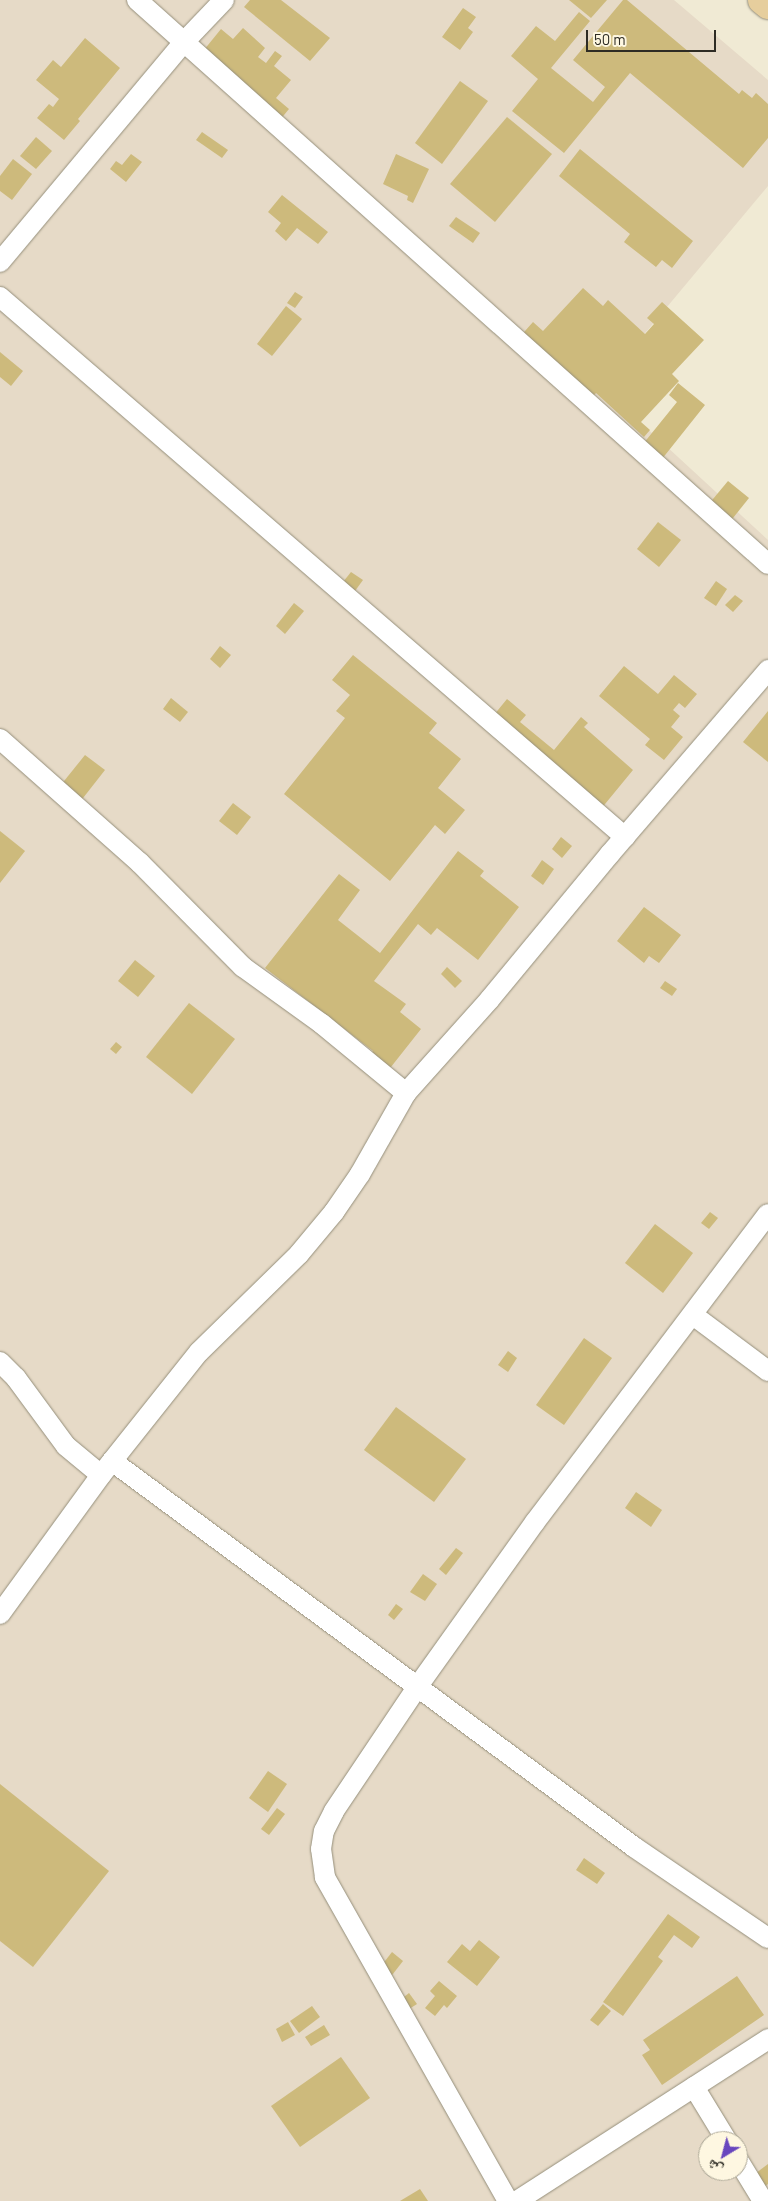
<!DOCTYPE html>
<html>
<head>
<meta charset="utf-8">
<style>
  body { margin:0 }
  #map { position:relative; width:768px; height:2201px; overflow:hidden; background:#f0ead4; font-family:Barlow,"Noto Naskh Arabic",sans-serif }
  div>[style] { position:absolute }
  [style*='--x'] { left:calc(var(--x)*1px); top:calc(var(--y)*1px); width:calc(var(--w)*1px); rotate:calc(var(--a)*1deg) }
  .industrial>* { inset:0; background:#e6dac7 }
  .building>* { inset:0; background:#cdba7c }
  .roads { filter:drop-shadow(0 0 1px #958f7b) drop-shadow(0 0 1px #958f7b) }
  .minor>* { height:20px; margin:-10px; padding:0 10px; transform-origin:10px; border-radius:10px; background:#fff }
  .primary>* { height:28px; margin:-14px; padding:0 14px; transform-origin:14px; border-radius:14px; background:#e6ce9d }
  span { translate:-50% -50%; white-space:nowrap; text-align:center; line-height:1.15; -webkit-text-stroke:4.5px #fef7e1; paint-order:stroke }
  .north { position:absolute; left:698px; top:2131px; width:50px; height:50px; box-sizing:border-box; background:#fef7e1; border:1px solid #aba695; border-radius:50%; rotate:217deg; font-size:14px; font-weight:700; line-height:20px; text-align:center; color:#2e2c24 }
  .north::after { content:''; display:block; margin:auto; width:18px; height:22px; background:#6846be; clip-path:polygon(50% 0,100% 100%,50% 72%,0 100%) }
  .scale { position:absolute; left:586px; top:30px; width:130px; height:22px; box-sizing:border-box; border:2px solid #2e2c24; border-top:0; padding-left:6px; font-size:15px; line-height:18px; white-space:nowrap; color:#2e2c24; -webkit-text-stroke:4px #fef7e1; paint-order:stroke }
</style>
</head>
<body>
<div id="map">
  <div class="industrial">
    <i style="clip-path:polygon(evenodd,0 0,674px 0,768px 80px,768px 186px,601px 386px,768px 540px,768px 2201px,0 2201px,0 0,708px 2141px,738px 2141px,738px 2171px,708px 2171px,708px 2141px)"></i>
  </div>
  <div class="building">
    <i style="clip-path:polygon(250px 0,281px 0,330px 38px,310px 61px,244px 7px)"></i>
    <i style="clip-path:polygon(569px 0,607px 0,591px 18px)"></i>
    <i style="clip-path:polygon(623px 0,627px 0,739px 94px,742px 90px,752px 98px,756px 93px,768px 104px,768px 138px,743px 168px,630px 73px,564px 153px,512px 111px,538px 79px,511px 56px,536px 26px,555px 41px,579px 12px,590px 21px,551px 68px,593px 102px,605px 87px,573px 60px)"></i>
    <i style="clip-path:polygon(463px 8px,476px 17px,468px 28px,473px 32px,460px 50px,442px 37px)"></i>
    <i style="clip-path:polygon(243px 28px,265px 48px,258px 57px,266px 63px,275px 51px,282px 56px,274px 66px,291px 80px,276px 98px,289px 109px,274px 127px,195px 61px,221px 29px,233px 39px)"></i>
    <i style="clip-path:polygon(85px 38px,120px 68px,78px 119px,80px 121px,64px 140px,37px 118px,49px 104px,53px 107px,59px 99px,36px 80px,53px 60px,61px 67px)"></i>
    <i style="clip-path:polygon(460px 81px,488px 101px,442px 164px,415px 143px)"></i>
    <i style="clip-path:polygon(507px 117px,552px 154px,495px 222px,450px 184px)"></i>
    <i style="clip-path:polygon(202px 132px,228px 150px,222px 158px,196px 140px)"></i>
    <i style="clip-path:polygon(36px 137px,52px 151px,36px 169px,20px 156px)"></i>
    <i style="clip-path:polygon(580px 149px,693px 241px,672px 268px,662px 260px,656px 267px,624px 242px,630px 234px,559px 176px)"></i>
    <i style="clip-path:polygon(131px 154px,142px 162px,126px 182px,110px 169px,116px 161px,122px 165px)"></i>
    <i style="clip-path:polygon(396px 154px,429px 169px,413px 203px,407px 200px,408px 196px,383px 184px)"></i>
    <i style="clip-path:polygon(13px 159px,32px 174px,12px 200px,0 191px,0 176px)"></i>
    <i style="clip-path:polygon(282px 195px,328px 232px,318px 244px,297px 228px,286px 241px,275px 231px,281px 223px,268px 212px)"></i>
    <i style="clip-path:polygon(456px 217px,480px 233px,473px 243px,449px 226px)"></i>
    <i style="clip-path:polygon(583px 288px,603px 306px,608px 300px,645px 334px,654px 324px,647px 318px,662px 302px,704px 340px,672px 374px,679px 381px,641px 422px,650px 430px,644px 437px,596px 393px,581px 410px,517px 340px,533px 322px,543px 331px)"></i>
    <i style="clip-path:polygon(295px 292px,303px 297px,295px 308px,287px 303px)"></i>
    <i style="clip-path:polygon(286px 306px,302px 319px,272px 356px,257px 344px)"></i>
    <i style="clip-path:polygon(0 352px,23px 371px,11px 386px,0 377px)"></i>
    <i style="clip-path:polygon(678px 383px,705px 405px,662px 459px,643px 444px,677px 402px,669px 395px)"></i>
    <i style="clip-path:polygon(728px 481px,749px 498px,729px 523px,708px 505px)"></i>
    <i style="clip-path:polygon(658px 522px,681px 540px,659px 567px,637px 549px)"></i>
    <i style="clip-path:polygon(351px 572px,363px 580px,355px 591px,343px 582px)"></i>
    <i style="clip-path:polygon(716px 581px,727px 589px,716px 606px,704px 598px)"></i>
    <i style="clip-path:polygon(735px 595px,743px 601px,733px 612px,725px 605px)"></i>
    <i style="clip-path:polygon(294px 603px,304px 611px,285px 634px,276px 626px)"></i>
    <i style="clip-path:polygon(220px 646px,231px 655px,220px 668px,210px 659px)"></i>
    <i style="clip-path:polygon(353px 655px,437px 723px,429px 733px,461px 759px,438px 788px,465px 810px,445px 834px,435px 825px,390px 881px,284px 794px,345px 718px,336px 711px,350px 695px,332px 680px)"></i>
    <i style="clip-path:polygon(624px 666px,658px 694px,674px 675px,697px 694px,685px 708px,679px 703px,673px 710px,680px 716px,671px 727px,683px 737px,664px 760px,645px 745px,650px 739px,599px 696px)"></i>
    <i style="clip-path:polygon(171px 698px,188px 712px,180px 722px,163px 709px)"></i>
    <i style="clip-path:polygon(507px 699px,526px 715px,520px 722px,554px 750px,581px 717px,588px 723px,584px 727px,633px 770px,596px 815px,489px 721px)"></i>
    <i style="clip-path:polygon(768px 711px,768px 762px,743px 742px)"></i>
    <i style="clip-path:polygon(85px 755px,105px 770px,76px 807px,56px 791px)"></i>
    <i style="clip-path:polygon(233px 803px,251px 817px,237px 835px,219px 821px)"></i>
    <i style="clip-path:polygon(0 831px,25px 851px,0 883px)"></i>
    <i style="clip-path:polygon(561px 837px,572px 846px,562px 858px,552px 849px)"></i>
    <i style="clip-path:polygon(458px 851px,484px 871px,480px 876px,519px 907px,478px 960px,437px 928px,431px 935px,418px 924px,374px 981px,406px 1004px,400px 1012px,421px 1029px,387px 1072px,368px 1058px,373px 1051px,265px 968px,339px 874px,360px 890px,338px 920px,380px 953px)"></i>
    <i style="clip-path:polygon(542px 860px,554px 869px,543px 885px,531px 876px)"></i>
    <i style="clip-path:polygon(644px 907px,681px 935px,659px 963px,649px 956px,644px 963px,617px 941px)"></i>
    <i style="clip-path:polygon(135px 960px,155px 976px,138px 997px,118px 981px)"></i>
    <i style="clip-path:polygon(447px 967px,462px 981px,455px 988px,441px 974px)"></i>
    <i style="clip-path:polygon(665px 981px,677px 989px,672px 996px,660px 988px)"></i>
    <i style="clip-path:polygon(189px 1003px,235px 1039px,192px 1094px,146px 1057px)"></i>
    <i style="clip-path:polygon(116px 1042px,122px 1047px,116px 1054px,110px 1049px)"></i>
    <i style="clip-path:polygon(710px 1212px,718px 1218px,709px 1229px,701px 1223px)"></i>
    <i style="clip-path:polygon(655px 1224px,693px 1253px,663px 1293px,625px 1263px)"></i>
    <i style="clip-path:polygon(584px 1338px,612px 1358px,564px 1425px,536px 1405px)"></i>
    <i style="clip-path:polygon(508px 1351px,517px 1358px,508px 1372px,498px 1365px)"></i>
    <i style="clip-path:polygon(396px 1407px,466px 1459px,434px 1502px,364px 1450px)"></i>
    <i style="clip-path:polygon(636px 1492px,662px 1510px,651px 1527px,625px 1508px)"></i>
    <i style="clip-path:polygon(456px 1548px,463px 1553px,446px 1575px,439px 1569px)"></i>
    <i style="clip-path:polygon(423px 1574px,437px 1584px,425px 1601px,410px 1592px)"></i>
    <i style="clip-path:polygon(396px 1604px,403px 1609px,394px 1620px,388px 1615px)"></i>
    <i style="clip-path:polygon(268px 1771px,287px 1784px,268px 1812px,249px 1798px)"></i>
    <i style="clip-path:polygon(0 1784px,109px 1871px,33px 1967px,0 1941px)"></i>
    <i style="clip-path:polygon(277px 1808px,285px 1814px,269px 1835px,261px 1829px)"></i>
    <i style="clip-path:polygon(584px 1858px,605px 1873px,597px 1884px,576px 1870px)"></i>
    <i style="clip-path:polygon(668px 1914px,700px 1937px,692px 1948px,674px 1935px,658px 1957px,663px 1961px,623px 2016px,603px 2002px)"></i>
    <i style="clip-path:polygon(479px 1940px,500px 1957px,477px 1986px,447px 1962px,462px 1944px,470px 1951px)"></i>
    <i style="clip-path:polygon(392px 1952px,403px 1961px,389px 1979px,378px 1970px)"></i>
    <i style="clip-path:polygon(737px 1976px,764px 2015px,662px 2085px,642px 2055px,650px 2050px,643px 2040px)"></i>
    <i style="clip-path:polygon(439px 1981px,457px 1996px,447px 2008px,444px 2005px,435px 2016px,425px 2008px,435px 1996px,430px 1991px)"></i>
    <i style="clip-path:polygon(409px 1993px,417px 2004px,406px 2011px,399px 2001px)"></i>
    <i style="clip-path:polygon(603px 2004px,611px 2011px,598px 2026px,590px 2020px)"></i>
    <i style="clip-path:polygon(312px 2006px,320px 2017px,299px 2033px,290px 2021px)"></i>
    <i style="clip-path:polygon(288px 2022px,295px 2035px,282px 2042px,276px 2029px)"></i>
    <i style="clip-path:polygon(324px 2025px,330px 2035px,311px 2046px,305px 2037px)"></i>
    <i style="clip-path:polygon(341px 2057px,370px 2098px,300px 2147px,271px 2106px)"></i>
    <i style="clip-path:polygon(768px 2164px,768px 2184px,754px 2195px,744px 2182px)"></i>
    <i style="clip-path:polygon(420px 2189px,428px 2201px,400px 2201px)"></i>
  </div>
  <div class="roads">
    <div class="minor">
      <i style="--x:137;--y:0;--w:846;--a:41.79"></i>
      <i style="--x:0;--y:262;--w:287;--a:-50.1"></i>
      <i style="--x:184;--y:42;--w:58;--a:-46.4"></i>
      <i style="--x:0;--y:297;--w:826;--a:40.83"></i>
      <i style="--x:0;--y:739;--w:187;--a:41.5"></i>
      <i style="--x:140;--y:863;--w:146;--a:45.3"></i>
      <i style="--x:243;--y:967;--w:97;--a:35.8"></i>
      <i style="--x:322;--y:1024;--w:109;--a:39.4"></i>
      <i style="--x:406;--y:1093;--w:126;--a:-48.2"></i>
      <i style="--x:490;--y:999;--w:188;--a:-50.4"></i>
      <i style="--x:610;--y:854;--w:243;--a:-49.3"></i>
      <i style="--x:693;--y:1315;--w:94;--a:36.7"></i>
      <i style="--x:0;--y:1362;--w:23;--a:45"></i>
      <i style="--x:16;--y:1378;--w:84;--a:53.7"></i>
      <i style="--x:66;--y:1446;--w:45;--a:39.6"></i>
      <i style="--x:101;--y:1475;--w:157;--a:-51.5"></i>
      <i style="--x:199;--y:1352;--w:140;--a:-44.4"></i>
      <i style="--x:299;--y:1254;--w:55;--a:-50.2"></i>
      <i style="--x:334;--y:1212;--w:46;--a:-55.6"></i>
      <i style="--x:360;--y:1174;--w:93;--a:-60.4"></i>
      <i style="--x:112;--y:1461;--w:649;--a:36.48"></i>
      <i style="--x:634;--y:1847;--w:162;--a:34.2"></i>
      <i style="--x:0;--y:1614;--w:172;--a:-54"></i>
      <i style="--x:694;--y:2087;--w:63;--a:58.6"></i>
      <i style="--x:738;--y:2160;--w:48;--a:58.6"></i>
      <i style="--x:508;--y:2201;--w:372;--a:-119.5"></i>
      <i style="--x:325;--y:1877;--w:28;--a:-98"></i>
      <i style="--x:321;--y:1849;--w:18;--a:-81"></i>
      <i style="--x:324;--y:1831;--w:22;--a:-63"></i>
      <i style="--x:334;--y:1811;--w:151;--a:-56.1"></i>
      <i style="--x:418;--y:1686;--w:201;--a:-54.5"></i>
      <i style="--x:535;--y:1522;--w:386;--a:-52.9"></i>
      <i style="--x:517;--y:2201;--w:299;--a:-32.8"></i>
    </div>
    <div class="primary">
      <i style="--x:762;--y:0;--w:8;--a:40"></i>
    </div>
  </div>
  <div class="north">ش</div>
  <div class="scale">50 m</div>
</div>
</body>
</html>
